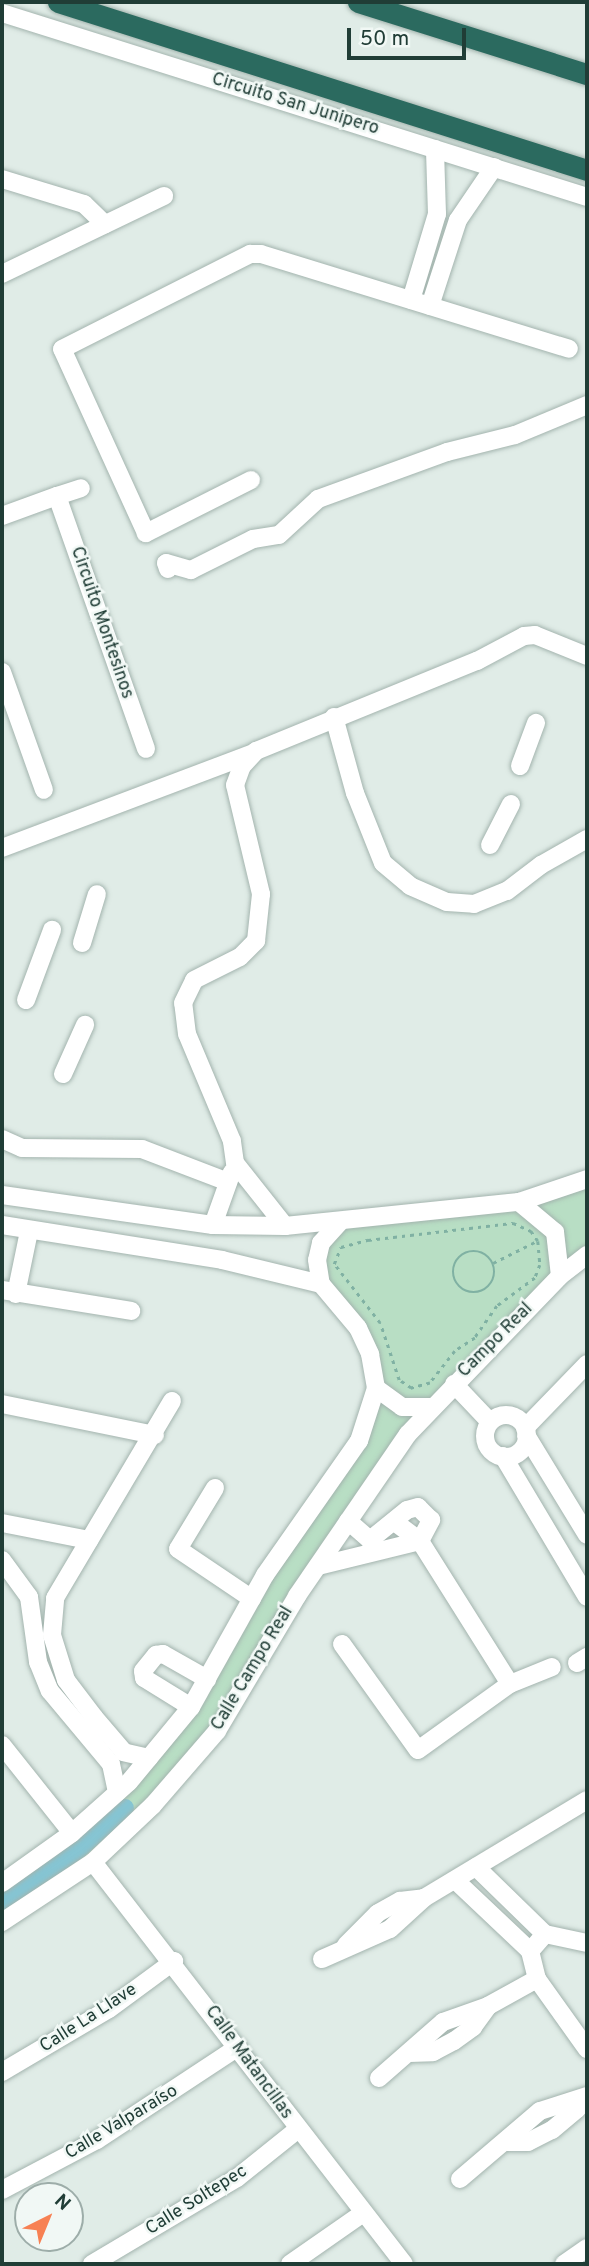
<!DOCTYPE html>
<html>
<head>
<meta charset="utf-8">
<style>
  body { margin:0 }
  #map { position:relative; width:589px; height:2266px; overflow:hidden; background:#e0ece7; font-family:Overpass,sans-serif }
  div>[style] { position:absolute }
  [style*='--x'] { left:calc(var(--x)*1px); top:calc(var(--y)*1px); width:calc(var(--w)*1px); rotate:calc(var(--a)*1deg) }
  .green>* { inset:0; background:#b8dec4 }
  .canal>* { height:18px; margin:-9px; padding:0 9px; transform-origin:9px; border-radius:9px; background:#86c5d3 }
  .path>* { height:2.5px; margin-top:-1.25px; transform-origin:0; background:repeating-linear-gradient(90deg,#80b1a3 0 3.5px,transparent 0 8.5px) }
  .path>.ring { margin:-1.25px; padding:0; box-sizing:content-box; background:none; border:2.5px solid #80b1a3; border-radius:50% }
  .roads { filter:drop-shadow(0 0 2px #a3b4ae) drop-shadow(0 0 2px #a3b4ae) }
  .minor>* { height:18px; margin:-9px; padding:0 9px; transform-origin:9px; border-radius:9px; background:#fff }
  .minor>.ring { margin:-9px; padding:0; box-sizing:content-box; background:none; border:18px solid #fff; border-radius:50% }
  .highway>* { height:21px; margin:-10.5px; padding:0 10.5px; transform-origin:10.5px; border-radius:10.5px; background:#2b6a5f }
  span { translate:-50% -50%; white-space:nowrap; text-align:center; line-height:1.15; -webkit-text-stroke:5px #f1f8f5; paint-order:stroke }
  .street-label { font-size:18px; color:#203d36 }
  .frame { position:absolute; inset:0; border:4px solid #203d36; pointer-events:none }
  .north { position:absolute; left:14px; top:2182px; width:70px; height:70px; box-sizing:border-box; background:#f1f8f5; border:2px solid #9dada9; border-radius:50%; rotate:43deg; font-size:19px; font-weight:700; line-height:28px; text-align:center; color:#203d36 }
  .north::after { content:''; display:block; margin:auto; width:24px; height:32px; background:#f78153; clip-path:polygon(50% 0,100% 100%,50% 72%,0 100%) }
  .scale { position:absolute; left:347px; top:28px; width:119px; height:32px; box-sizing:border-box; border:4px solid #203d36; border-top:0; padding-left:9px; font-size:21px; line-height:24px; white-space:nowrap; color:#203d36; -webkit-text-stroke:5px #f1f8f5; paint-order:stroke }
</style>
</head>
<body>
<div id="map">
  <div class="green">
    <i style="clip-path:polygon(587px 1179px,587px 1255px,408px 1434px,217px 1731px,153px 1805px,2px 1922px,2px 1883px,72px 1833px,191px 1707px,359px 1441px,376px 1388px,370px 1354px,317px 1260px,339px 1223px,519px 1202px)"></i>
  </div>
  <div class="canal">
    <i style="--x:2;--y:1902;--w:92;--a:-34.4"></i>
    <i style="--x:78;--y:1850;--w:63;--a:-41.8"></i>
  </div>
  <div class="path">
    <i style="--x:513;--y:1223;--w:20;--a:24"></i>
    <i style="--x:531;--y:1231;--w:12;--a:55"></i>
    <i style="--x:538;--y:1241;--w:24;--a:85"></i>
    <i style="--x:540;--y:1265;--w:14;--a:111"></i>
    <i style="--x:535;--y:1278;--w:47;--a:143.6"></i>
    <i style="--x:497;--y:1306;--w:39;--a:125"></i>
    <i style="--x:475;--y:1338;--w:24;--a:147"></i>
    <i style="--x:455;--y:1351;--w:41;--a:128"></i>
    <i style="--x:430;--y:1383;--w:20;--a:165"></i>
    <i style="--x:411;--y:1388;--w:14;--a:-146"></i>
    <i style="--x:399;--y:1380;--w:60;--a:-108.4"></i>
    <i style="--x:380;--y:1323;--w:75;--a:-127.9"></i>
    <i style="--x:334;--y:1264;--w:18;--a:-68"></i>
    <i style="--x:341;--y:1247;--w:28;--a:-15"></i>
    <i style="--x:368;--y:1240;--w:146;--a:-6.7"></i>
    <i class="ring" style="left:453px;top:1251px;width:39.5px;height:39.5px"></i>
    <i style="--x:493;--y:1263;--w:49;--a:-26.6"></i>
  </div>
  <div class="roads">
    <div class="minor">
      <i style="--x:2;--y:13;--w:613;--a:17.46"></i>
      <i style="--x:2;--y:179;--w:86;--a:17"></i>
      <i style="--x:84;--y:204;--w:29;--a:44"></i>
      <i style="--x:2;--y:274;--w:180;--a:-25.7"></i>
      <i style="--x:411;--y:300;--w:90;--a:-73.2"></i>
      <i style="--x:437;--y:214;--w:65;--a:-91.8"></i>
      <i style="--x:430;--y:306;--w:90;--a:-72"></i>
      <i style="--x:458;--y:220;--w:64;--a:-55.8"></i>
      <i style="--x:251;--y:480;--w:118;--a:153.2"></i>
      <i style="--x:146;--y:533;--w:202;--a:-114.5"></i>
      <i style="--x:62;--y:349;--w:211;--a:-26.8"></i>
      <i style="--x:250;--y:254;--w:11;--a:0"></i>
      <i style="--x:261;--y:254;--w:322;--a:17.1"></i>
      <i style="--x:57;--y:496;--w:25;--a:-18"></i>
      <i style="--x:2;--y:516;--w:59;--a:-20"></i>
      <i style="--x:57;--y:496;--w:268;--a:70.6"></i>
      <i style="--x:168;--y:569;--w:6;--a:-108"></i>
      <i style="--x:166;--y:563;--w:26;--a:16"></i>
      <i style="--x:191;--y:570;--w:69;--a:-26.6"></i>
      <i style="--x:253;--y:539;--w:26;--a:-9"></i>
      <i style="--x:279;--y:535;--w:53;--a:-42.7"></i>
      <i style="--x:318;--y:499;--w:137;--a:-20"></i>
      <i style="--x:447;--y:452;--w:70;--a:-14"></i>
      <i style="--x:515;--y:435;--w:78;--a:-22.6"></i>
      <i style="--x:2;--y:672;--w:125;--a:70.4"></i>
      <i style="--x:334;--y:717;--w:79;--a:74.6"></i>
      <i style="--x:355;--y:793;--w:75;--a:68.2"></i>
      <i style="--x:383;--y:863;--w:35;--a:40"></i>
      <i style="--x:410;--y:886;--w:40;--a:23.4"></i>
      <i style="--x:447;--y:902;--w:27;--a:4"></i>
      <i style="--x:474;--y:904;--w:35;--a:-22"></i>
      <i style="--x:507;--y:891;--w:43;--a:-37.4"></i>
      <i style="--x:541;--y:865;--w:53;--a:-29.5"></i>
      <i style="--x:520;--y:766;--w:46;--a:-69.6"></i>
      <i style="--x:490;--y:845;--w:46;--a:-62.9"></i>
      <i style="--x:2;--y:848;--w:268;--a:-20.7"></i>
      <i style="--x:82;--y:943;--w:51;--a:-73"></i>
      <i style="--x:26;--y:1000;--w:75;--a:-69.6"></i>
      <i style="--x:63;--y:1074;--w:54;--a:-65.8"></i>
      <i style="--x:2;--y:1139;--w:22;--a:24"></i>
      <i style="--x:22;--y:1148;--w:120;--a:0.5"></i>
      <i style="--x:142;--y:1149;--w:92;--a:21"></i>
      <i style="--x:2;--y:1195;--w:213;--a:8.1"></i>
      <i style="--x:213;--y:1225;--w:72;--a:0.8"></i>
      <i style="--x:285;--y:1226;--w:235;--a:-5.9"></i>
      <i style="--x:519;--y:1202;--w:72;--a:-18.7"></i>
      <i style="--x:519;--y:1202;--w:47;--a:39.8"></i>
      <i style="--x:555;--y:1232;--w:44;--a:83.5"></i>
      <i style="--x:339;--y:1223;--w:27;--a:132"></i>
      <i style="--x:321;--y:1243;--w:17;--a:103"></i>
      <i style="--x:317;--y:1260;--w:24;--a:81"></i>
      <i style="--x:321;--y:1284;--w:57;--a:49.9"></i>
      <i style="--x:358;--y:1328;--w:29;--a:65"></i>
      <i style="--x:370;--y:1354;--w:35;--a:80"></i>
      <i style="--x:376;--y:1388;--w:32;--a:36"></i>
      <i style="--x:402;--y:1407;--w:31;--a:0"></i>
      <i style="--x:2;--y:1225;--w:223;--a:9"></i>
      <i style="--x:222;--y:1260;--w:102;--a:13.6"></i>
      <i style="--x:213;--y:1225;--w:56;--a:-70.3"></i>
      <i style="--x:285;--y:1226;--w:80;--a:-128.4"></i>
      <i style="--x:235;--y:1163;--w:22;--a:-98"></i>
      <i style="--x:232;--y:1141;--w:116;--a:-112.8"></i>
      <i style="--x:187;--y:1034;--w:31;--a:-97"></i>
      <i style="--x:183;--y:1003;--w:25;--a:-64"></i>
      <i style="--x:194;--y:980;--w:51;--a:-26.6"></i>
      <i style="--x:240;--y:957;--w:23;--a:-45"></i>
      <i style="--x:256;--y:941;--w:47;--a:-83.9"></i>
      <i style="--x:261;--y:894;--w:112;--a:-103.4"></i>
      <i style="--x:235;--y:785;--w:20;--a:-70"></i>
      <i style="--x:242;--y:766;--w:21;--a:-47"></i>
      <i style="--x:256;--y:751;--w:239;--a:-22.2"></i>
      <i style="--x:477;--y:661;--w:53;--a:-28"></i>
      <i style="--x:524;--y:636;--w:11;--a:-5"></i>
      <i style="--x:535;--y:635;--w:56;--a:22"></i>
      <i style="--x:2;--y:1290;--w:131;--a:9.2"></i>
      <i style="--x:16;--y:1294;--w:64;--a:-78.3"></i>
      <i style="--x:454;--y:1384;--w:52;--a:46.5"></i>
      <i style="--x:2;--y:1404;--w:156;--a:11.5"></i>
      <i class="ring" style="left:485px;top:1415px;width:24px;height:24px"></i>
      <i style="--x:525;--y:1428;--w:89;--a:-45.9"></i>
      <i style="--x:526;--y:1435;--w:117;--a:58.6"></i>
      <i style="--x:503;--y:1456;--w:164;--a:59.2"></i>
      <i style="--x:215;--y:1488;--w:71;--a:121.2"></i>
      <i style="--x:178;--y:1549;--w:89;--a:34"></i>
      <i style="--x:2;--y:1523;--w:89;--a:11.1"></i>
      <i style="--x:2;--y:1560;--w:46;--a:53.9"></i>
      <i style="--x:29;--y:1597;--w:66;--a:82.1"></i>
      <i style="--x:38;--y:1662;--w:31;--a:68"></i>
      <i style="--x:50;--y:1691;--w:95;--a:50.1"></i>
      <i style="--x:111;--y:1764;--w:29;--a:78"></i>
      <i style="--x:318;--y:1566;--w:105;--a:-13.8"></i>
      <i style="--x:420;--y:1541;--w:24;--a:-62"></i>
      <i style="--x:431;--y:1520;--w:18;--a:-135"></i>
      <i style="--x:418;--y:1507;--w:11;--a:165"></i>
      <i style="--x:407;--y:1510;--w:48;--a:141"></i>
      <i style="--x:370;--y:1540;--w:29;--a:-139"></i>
      <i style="--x:342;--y:1644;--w:130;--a:54.4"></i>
      <i style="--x:418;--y:1750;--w:113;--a:-35.7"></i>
      <i style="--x:510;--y:1684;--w:169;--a:-122.2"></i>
      <i style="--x:420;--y:1541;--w:30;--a:-143"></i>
      <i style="--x:577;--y:1663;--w:12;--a:-31"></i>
      <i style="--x:510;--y:1684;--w:45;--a:-22"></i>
      <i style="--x:191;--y:1707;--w:55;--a:-148.3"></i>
      <i style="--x:144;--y:1678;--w:7;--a:-98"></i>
      <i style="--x:143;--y:1671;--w:21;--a:-51"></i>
      <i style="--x:156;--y:1655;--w:7;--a:-8"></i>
      <i style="--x:163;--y:1654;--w:51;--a:29.6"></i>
      <i style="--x:2;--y:1745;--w:112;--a:51.5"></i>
      <i style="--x:149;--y:1758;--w:26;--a:-167"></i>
      <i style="--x:124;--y:1752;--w:46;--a:-130.6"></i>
      <i style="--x:94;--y:1717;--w:46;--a:-127.1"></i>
      <i style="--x:66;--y:1680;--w:47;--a:-107.3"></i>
      <i style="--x:52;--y:1635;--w:37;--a:-85"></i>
      <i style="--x:55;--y:1598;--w:229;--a:-59.3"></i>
      <i style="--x:93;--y:1862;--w:508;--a:52.27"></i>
      <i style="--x:476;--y:1867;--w:96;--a:44.2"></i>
      <i style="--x:455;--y:1880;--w:103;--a:43.4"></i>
      <i style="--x:2;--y:1883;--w:86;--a:-35.5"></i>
      <i style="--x:72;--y:1833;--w:76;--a:-41.8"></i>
      <i style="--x:129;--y:1782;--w:97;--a:-50.4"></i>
      <i style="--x:191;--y:1707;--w:151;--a:-60.7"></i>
      <i style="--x:265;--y:1575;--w:164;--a:-55"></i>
      <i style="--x:359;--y:1441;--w:56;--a:-72.2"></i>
      <i style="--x:2;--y:1922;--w:109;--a:-33.4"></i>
      <i style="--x:93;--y:1862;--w:83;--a:-43.5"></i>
      <i style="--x:153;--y:1805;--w:98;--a:-49.1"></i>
      <i style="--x:217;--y:1731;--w:157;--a:-59.3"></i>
      <i style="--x:297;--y:1596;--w:196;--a:-55.6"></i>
      <i style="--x:408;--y:1434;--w:219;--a:-46.1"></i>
      <i style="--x:560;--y:1276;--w:34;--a:-38"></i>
      <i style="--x:587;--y:1943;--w:43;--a:-167.9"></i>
      <i style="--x:545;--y:1934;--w:23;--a:131"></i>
      <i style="--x:530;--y:1951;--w:29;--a:76"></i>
      <i style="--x:537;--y:1979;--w:86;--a:54.5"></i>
      <i style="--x:346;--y:1945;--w:45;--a:-45"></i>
      <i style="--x:378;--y:1913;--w:25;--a:-29"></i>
      <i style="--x:400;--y:1901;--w:24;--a:-7"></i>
      <i style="--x:322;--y:1959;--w:74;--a:-23.8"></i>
      <i style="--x:390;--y:1929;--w:46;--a:-42.4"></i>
      <i style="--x:424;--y:1898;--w:190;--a:-31"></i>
      <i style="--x:409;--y:2053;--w:24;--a:-2"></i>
      <i style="--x:433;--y:2052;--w:24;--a:-28"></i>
      <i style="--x:454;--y:2041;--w:24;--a:-36"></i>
      <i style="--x:473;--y:2027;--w:26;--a:-54"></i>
      <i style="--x:2;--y:2072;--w:124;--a:-30.5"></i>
      <i style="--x:109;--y:2009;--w:81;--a:-36.4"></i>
      <i style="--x:379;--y:2078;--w:85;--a:-41.2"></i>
      <i style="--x:443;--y:2022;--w:48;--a:-19.6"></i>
      <i style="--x:488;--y:2006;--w:56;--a:-28.9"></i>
      <i style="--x:507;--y:2142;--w:21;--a:0"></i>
      <i style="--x:528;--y:2142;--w:27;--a:-27"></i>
      <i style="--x:552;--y:2130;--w:33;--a:-40"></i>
      <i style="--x:577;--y:2109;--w:9;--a:-77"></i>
      <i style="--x:460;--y:2179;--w:105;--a:-40.4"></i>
      <i style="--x:540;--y:2111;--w:49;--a:-17.7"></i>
      <i style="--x:2;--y:2190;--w:107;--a:-27.8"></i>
      <i style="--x:97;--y:2140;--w:169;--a:-33.4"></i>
      <i style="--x:92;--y:2264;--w:169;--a:-30.7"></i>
      <i style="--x:237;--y:2178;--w:77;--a:-38.7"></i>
      <i style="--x:290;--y:2264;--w:89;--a:-34.9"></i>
      <i style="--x:564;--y:2264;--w:28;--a:-35"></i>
    </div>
    <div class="highway">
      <i style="--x:58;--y:2;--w:555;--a:17.62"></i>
      <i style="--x:358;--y:2;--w:240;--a:17.5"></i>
    </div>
  </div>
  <div class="street-label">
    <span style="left:295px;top:105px;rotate:17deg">Circuito San Junipero</span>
    <span style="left:101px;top:623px;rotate:71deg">Circuito Montesinos</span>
    <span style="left:496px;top:1341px;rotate:-45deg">Campo Real</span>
    <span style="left:253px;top:1669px;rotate:-59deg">Calle Campo Real</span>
    <span style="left:89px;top:2019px;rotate:-33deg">Calle La Llave</span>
    <span style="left:248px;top:2063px;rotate:54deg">Calle Matancillas</span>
    <span style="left:122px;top:2123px;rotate:-31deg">Calle Valparaíso</span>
    <span style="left:197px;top:2201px;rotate:-32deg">Calle Soltepec</span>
  </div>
  <div class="frame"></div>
  <div class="north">N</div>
  <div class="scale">50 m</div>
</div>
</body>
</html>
